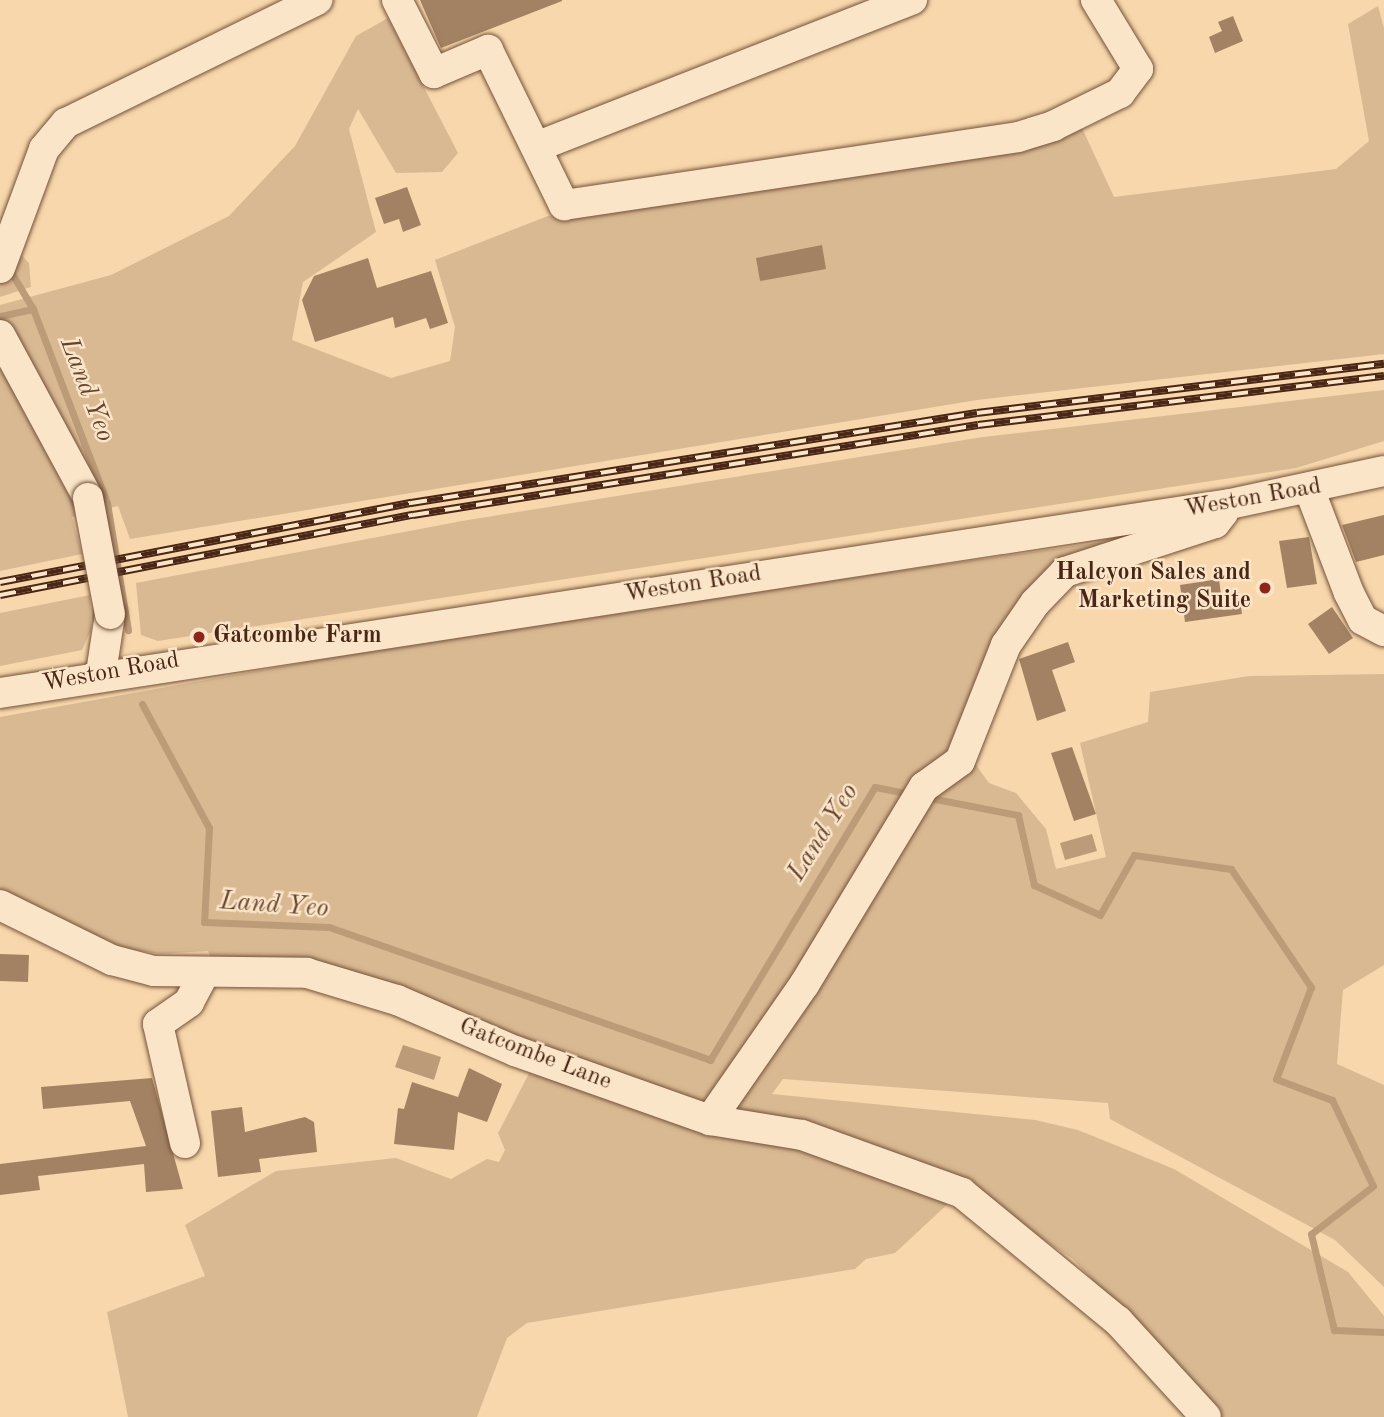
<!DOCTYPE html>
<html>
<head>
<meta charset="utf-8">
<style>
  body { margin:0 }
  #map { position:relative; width:1384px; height:1417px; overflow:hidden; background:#f7d7ab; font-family:"Old Standard TT",serif }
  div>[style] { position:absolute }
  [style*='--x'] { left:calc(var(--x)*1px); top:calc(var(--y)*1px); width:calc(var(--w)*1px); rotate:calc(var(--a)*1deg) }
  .green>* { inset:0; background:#d9b992 }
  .water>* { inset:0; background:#bc9b78 }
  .stream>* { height:7px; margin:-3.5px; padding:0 3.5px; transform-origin:3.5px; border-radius:3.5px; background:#bc9b78 }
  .building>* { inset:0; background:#a38263 }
  .roads { filter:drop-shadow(0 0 2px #74523a) drop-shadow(0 0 2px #74523a) }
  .minor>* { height:30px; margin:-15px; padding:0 15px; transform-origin:15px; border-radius:15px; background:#fae5c8 }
  .rail>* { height:8px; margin-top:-4px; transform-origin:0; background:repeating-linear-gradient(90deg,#fae5c8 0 16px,#492615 0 32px); box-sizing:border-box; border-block:2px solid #492615 }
  .bridges { filter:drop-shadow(0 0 2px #74523a) drop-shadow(0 0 2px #74523a) }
  .minor-bridge>* { height:30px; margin:-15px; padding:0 15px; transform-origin:15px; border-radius:15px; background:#fae5c8 }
  .dots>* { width:19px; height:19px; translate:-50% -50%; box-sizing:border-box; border:4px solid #fae5c8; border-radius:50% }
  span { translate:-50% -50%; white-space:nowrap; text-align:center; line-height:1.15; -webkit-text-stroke:5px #fae5c8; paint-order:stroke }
  .street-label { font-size:24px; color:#492615 }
  .poi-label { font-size:24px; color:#492615; font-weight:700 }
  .right { translate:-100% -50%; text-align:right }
  .left { translate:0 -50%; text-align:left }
  .water-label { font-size:26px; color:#66432e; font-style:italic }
</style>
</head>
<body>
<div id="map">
  <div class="green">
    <i style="clip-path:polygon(1378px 6px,1384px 28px,1384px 354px,977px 400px,130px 539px,118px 506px,72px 517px,82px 554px,0 571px,0 305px,111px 275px,229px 216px,295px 146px,356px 36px,388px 18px,458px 153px,442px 172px,396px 173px,358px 109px,349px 129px,376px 232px,303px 282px,292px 340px,391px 378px,450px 361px,455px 327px,435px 260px,548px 216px,1082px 128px,1114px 197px,1336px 169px,1369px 141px,1348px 24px)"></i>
    <i style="clip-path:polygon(0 233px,29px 263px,31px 287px,0 297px)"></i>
    <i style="clip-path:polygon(1384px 390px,1384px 441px,1296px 468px,158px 641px,141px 635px,136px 583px,462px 521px,983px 437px)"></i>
    <i style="clip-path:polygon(1103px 542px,1060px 566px,1022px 606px,973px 761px,989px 783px,1016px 793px,1046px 829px,1056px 869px,1106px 857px,1080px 743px,1148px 722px,1150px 692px,1249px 676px,1384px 674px,1384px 965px,1343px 990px,1337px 1064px,1384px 1085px,1384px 1287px,1335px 1240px,1110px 1119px,1108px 1103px,783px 1079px,772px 1094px,1035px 1120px,1078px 1130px,1174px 1169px,1348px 1272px,1384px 1316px,1384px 1417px,1218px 1417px,1073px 1259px,964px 1189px,895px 1253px,866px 1259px,855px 1269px,527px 1323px,507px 1338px,477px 1417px,128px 1417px,107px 1312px,205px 1276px,185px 1225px,276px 1171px,396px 1158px,451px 1179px,487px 1159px,499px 1162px,505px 1150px,498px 1133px,534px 1064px,350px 992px,214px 964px,208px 951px,160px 954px,108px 946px,0 894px,0 717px,507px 626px)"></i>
    <i style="clip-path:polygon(90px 595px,91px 630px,82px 650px,0 666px,0 613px)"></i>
  </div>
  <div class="water">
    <i style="clip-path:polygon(1092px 834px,1097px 851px,1065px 860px,1060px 843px)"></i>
    <i style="clip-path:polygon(403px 1045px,441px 1057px,434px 1080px,395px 1067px)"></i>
  </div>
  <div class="stream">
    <i style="--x:8;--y:267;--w:49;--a:59.2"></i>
    <i style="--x:33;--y:309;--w:208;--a:69.1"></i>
    <i style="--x:107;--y:503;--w:129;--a:80.6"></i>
    <i style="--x:0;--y:316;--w:34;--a:-12"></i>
    <i style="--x:142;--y:704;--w:141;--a:61.6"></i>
    <i style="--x:209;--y:828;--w:94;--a:93"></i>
    <i style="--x:204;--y:922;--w:125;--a:2.3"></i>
    <i style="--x:329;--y:927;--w:404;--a:19.2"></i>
    <i style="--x:710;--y:1060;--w:319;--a:-58.9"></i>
    <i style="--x:875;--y:787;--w:36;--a:11"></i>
    <i style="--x:925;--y:797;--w:95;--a:11"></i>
    <i style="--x:1018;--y:815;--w:72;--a:77.1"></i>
    <i style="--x:1034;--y:885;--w:72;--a:24.4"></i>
    <i style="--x:1100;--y:915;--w:69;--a:-60.5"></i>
    <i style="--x:1134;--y:855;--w:98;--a:8.2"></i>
    <i style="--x:1231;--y:869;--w:143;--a:55.9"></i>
    <i style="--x:1311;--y:987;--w:98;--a:110.8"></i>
    <i style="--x:1276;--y:1079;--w:60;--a:20.6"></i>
    <i style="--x:1332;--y:1100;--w:95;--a:64.5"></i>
    <i style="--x:1373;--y:1186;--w:78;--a:142.3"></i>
    <i style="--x:1311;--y:1234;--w:99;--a:76.5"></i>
    <i style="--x:1334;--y:1330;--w:50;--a:2.3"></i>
  </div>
  <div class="building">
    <i style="clip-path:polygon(420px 0,562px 0,562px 1px,441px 48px)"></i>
    <i style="clip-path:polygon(1233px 16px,1243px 41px,1215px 53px,1209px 37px,1222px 31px,1218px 22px)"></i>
    <i style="clip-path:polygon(407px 187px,421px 225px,403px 232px,399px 219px,384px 224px,375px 198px)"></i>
    <i style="clip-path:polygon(822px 245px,826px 269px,760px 281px,756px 258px)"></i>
    <i style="clip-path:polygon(368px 258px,377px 288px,431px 271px,448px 323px,430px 329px,426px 318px,395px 328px,393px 317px,315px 342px,302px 300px,314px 276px)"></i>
    <i style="clip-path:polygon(1384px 515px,1384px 555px,1356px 562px,1342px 525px)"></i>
    <i style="clip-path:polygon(1309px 537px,1317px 584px,1287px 588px,1279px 541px)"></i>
    <i style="clip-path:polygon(1219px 579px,1221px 595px,1239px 592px,1242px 614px,1185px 622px,1180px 585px)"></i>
    <i style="clip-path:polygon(1332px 607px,1353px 638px,1329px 654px,1308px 624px)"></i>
    <i style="clip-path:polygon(1068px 642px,1075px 662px,1052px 670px,1066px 711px,1037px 721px,1019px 659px)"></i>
    <i style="clip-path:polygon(1072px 747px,1096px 814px,1074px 821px,1051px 753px)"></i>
    <i style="clip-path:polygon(0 954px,29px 955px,28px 982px,0 981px)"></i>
    <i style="clip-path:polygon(469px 1068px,502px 1084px,487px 1122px,458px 1112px,454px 1150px,394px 1144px,398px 1108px,404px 1109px,412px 1082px,458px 1097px)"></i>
    <i style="clip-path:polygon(152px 1078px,183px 1189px,146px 1192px,144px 1164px,38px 1176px,40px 1190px,0 1195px,0 1164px,146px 1146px,130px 1101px,43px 1109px,41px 1087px)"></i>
    <i style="clip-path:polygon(242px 1107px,245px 1132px,305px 1117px,314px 1122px,317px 1152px,259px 1159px,261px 1172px,218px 1177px,211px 1111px)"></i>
  </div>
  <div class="roads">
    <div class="minor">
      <i style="--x:397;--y:0;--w:82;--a:63.1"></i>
      <i style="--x:434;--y:73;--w:59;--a:-23.1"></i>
      <i style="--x:488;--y:50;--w:173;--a:63.9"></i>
      <i style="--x:564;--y:205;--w:459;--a:-8.5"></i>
      <i style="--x:1018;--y:137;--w:37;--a:-17"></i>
      <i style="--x:1053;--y:126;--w:75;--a:-26.2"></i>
      <i style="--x:1120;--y:93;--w:30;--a:-53"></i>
      <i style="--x:1138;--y:69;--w:81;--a:-121.3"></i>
      <i style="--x:536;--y:147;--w:404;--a:-21.4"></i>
      <i style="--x:0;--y:268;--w:127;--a:-69.7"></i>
      <i style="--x:44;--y:149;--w:34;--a:-50"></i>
      <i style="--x:66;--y:123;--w:280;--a:-26.1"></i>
      <i style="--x:0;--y:335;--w:185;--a:61.6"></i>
      <i style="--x:1310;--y:491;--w:109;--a:69.1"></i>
      <i style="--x:1349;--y:593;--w:30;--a:63"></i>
      <i style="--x:1363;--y:620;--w:24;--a:28"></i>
      <i style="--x:101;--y:673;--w:60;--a:-81.3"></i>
      <i style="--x:0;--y:693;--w:1244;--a:-8.74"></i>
      <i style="--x:1230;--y:504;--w:157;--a:-12.1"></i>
      <i style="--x:0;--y:905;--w:125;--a:26.2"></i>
      <i style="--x:112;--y:960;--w:43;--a:14.7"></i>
      <i style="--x:154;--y:971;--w:153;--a:0.7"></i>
      <i style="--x:307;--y:973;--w:94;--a:16.7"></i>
      <i style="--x:397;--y:1000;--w:129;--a:23.4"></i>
      <i style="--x:515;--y:1051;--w:207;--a:19.5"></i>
      <i style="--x:710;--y:1120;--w:93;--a:9.3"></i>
      <i style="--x:802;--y:1135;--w:170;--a:19.9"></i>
      <i style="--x:962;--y:1193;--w:202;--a:39.4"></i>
      <i style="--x:1118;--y:1321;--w:130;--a:47.5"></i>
      <i style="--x:710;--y:1120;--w:165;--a:-55.2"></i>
      <i style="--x:804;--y:985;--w:232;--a:-58.8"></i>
      <i style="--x:924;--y:787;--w:44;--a:-35.8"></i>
      <i style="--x:960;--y:761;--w:125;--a:-68.4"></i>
      <i style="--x:1006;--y:645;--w:51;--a:-55.4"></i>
      <i style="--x:1035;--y:603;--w:43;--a:-45.9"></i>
      <i style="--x:1065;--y:572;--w:158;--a:-18.1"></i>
      <i style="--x:1215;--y:523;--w:13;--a:-51"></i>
      <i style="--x:185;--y:1143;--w:122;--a:-102.8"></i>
      <i style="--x:158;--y:1024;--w:38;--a:-35"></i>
      <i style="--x:189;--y:1002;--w:34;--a:-62"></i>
    </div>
  </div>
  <div class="rail">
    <i style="--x:0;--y:582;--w:419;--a:-10.9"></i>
    <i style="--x:411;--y:503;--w:573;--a:-9.03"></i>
    <i style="--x:977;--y:413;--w:410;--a:-6.9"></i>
    <i style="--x:0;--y:595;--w:421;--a:-11"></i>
    <i style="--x:413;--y:515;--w:572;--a:-9.05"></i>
    <i style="--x:978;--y:425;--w:409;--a:-6.9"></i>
  </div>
  <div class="bridges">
    <div class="minor-bridge">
      <i style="--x:88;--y:498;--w:118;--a:79.3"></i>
    </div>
  </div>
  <div class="dots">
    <i style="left:1265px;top:588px;background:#8f2418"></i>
    <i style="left:199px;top:637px;background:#8f2418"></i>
  </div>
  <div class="street-label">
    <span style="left:1253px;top:499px;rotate:-10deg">Weston Road</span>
    <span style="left:693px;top:585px;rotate:-9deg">Weston Road</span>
    <span style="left:111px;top:673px;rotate:-10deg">Weston Road</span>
    <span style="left:535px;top:1055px;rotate:21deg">Gatcombe Lane</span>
  </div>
  <div class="poi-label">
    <span class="right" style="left:1251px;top:588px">Halcyon Sales and<br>Marketing Suite</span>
    <span class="left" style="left:213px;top:637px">Gatcombe Farm</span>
  </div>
  <div class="water-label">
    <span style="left:86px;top:390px;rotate:69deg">Land Yeo</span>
    <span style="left:824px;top:833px;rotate:-58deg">Land Yeo</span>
    <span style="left:274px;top:906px;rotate:4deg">Land Yeo</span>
  </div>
</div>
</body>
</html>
